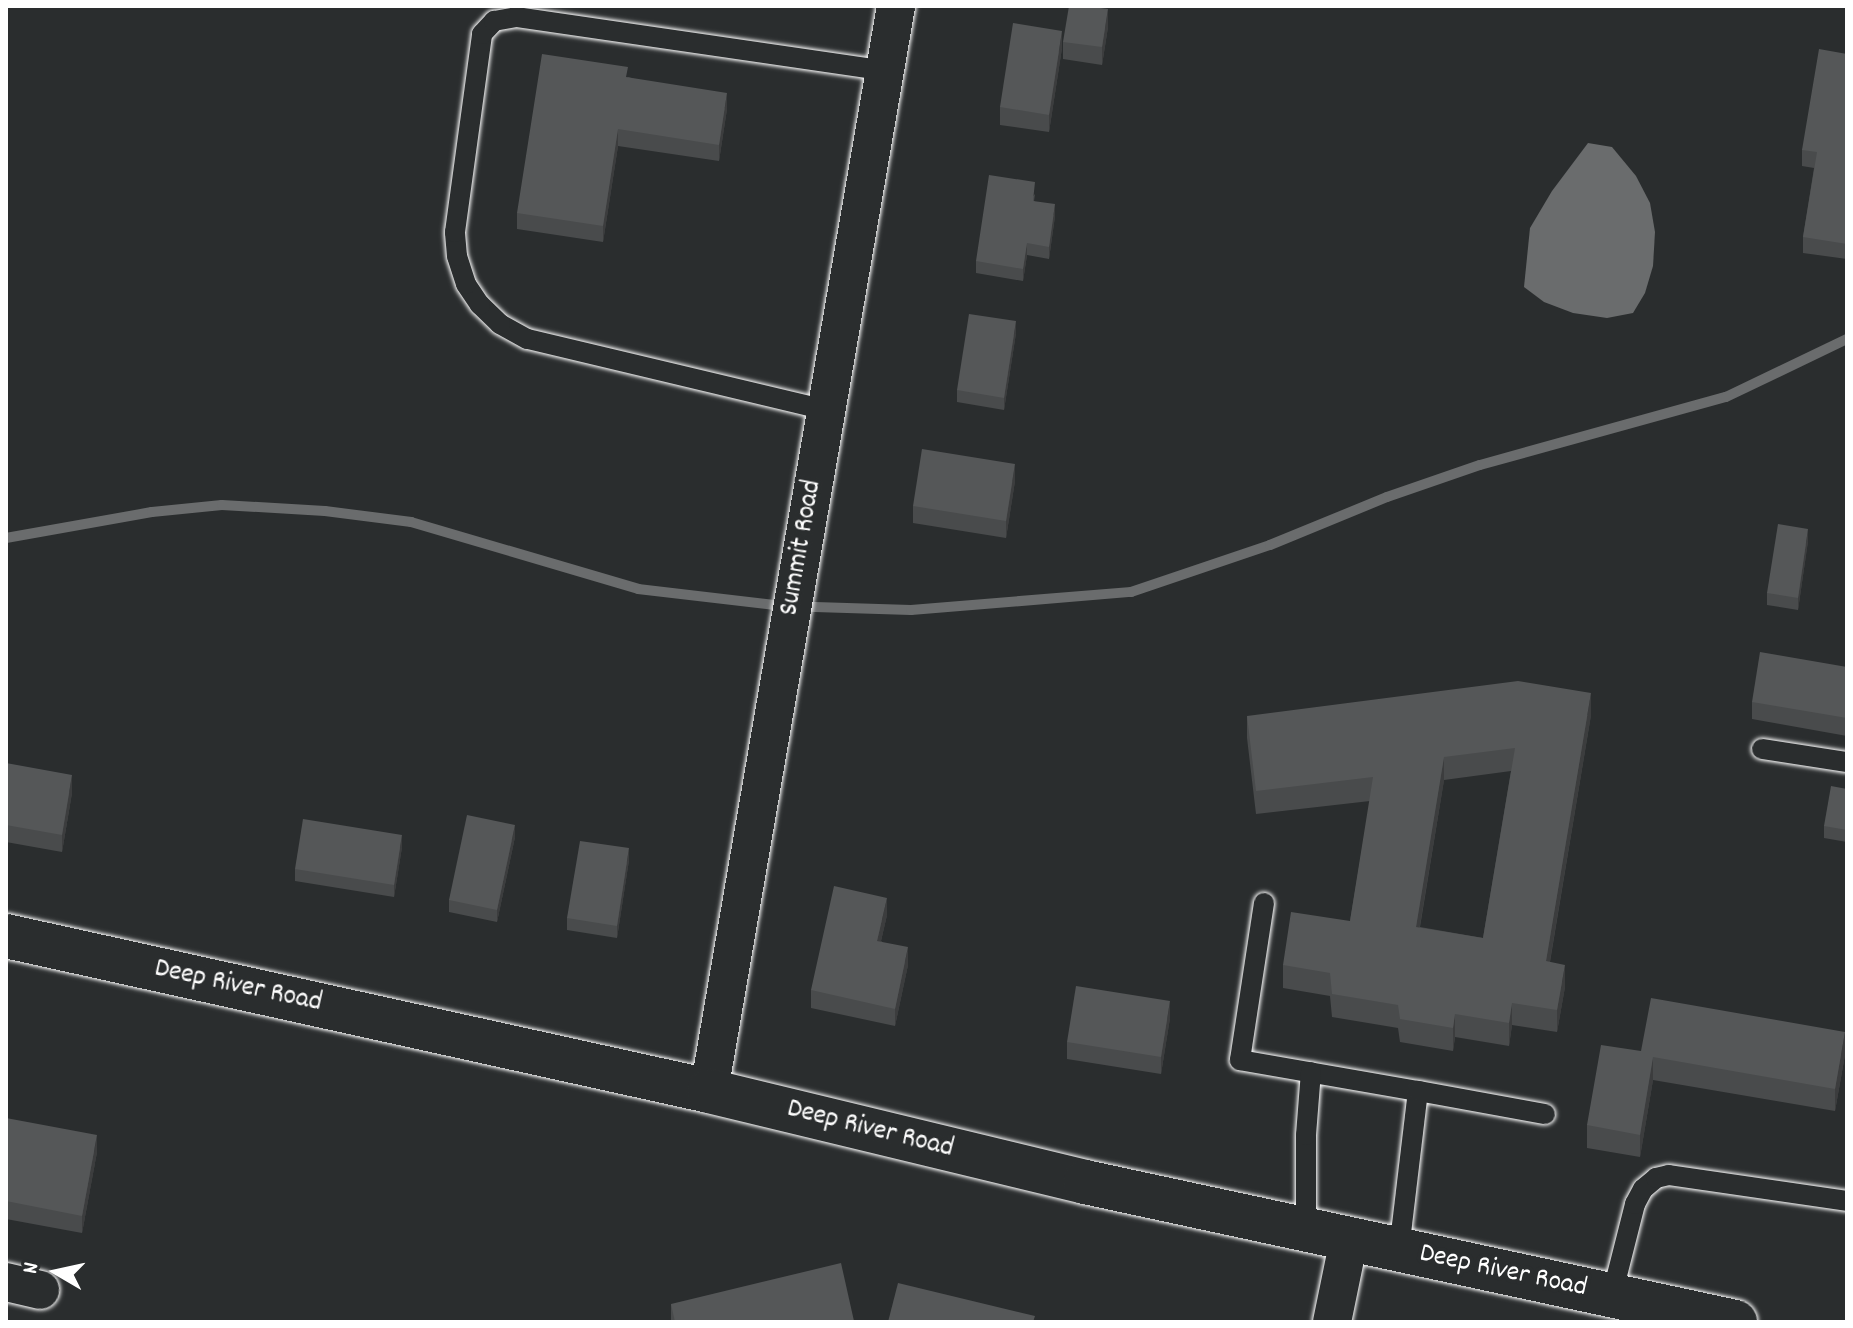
<!DOCTYPE html>
<html>
<head>
<meta charset="utf-8">
<style>
  body { margin:0 }
  #map { position:relative; width:1853px; height:1328px; overflow:hidden; background:#2a2d2e; font-family:Dekko,sans-serif }
  div>[style] { position:absolute }
  [style*='--x'] { left:calc(var(--x)*1px); top:calc(var(--y)*1px); width:calc(var(--w)*1px); rotate:calc(var(--a)*1deg) }
  .water>* { inset:0; background:#6a6c6d }
  .stream>* { height:10px; margin:-5px; padding:0 5px; transform-origin:5px; border-radius:5px; background:#6a6c6d }
  .roads { filter:drop-shadow(0 0 2px #fff) drop-shadow(0 0 2px #fff) }
  .service>* { height:20px; margin:-10px; padding:0 10px; transform-origin:10px; border-radius:10px; background:#2a2d2e }
  .minor>* { height:38px; margin:-19px; padding:0 19px; transform-origin:19px; border-radius:19px; background:#2a2d2e }
  .tertiary>* { height:44px; margin:-22px; padding:0 22px; transform-origin:22px; border-radius:22px; background:#2a2d2e }
  .wall>* { inset:0; background:#494b4c }
  .shaded-wall>* { inset:0; background:#3c3d3e }
  .building>* { inset:0; background:#555758 }
  span { translate:-50% -50%; white-space:nowrap; text-align:center; line-height:1.15; -webkit-text-stroke:8px #2a2d2e; paint-order:stroke }
  .street-label { font-size:28px; color:#fff }
  .frame { position:absolute; inset:0; border:8px solid #fff; pointer-events:none }
  .north { position:absolute; left:16px; top:1232px; width:80px; height:80px; -webkit-text-stroke:6px #2a2d2e; paint-order:stroke; rotate:279deg; font-size:22px; font-weight:700; line-height:32px; text-align:center; color:#fff }
  .north::after { content:''; display:block; margin:auto; width:28px; height:36px; background:#fff; clip-path:polygon(50% 0,100% 100%,50% 72%,0 100%) }
</style>
</head>
<body>
<div id="map">
  <div class="water">
    <i style="clip-path:polygon(1588px 143px,1612px 147px,1636px 176px,1650px 203px,1655px 232px,1653px 266px,1645px 293px,1633px 313px,1607px 318px,1573px 313px,1544px 302px,1524px 287px,1530px 228px,1552px 191px)"></i>
  </div>
  <div class="stream">
    <i style="--x:6;--y:538;--w:148;--a:-10.1"></i>
    <i style="--x:152;--y:512;--w:70;--a:-5.7"></i>
    <i style="--x:222;--y:505;--w:103;--a:3.3"></i>
    <i style="--x:325;--y:511;--w:87;--a:7.3"></i>
    <i style="--x:411;--y:522;--w:237;--a:16.4"></i>
    <i style="--x:638;--y:589;--w:146;--a:6.7"></i>
    <i style="--x:783;--y:606;--w:128;--a:1.8"></i>
    <i style="--x:911;--y:610;--w:221;--a:-4.7"></i>
    <i style="--x:1131;--y:592;--w:147;--a:-18.7"></i>
    <i style="--x:1270;--y:545;--w:126;--a:-22.3"></i>
    <i style="--x:1387;--y:497;--w:98;--a:-19"></i>
    <i style="--x:1480;--y:465;--w:255;--a:-15.5"></i>
    <i style="--x:1726;--y:397;--w:134;--a:-25.6"></i>
  </div>
  <div class="roads">
    <div class="service">
      <i style="--x:826;--y:410;--w:307;--a:-166.6"></i>
      <i style="--x:527;--y:339;--w:31;--a:-151"></i>
      <i style="--x:500;--y:324;--w:28;--a:-136"></i>
      <i style="--x:480;--y:305;--w:25;--a:-124"></i>
      <i style="--x:466;--y:284;--w:29;--a:-108"></i>
      <i style="--x:457;--y:256;--w:24;--a:-95"></i>
      <i style="--x:455;--y:232;--w:200;--a:-82.2"></i>
      <i style="--x:482;--y:34;--w:18;--a:-47"></i>
      <i style="--x:494;--y:21;--w:23;--a:-10"></i>
      <i style="--x:517;--y:17;--w:372;--a:8.3"></i>
      <i style="--x:1762;--y:749;--w:86;--a:8.7"></i>
      <i style="--x:1264;--y:903;--w:159;--a:98.7"></i>
      <i style="--x:1240;--y:1060;--w:181;--a:9.9"></i>
      <i style="--x:1306;--y:1229;--w:94;--a:-90"></i>
      <i style="--x:1306;--y:1135;--w:63;--a:-85.5"></i>
      <i style="--x:1399;--y:1250;--w:160;--a:-83.2"></i>
      <i style="--x:1418;--y:1091;--w:129;--a:10.3"></i>
      <i style="--x:1612;--y:1295;--w:94;--a:-75.8"></i>
      <i style="--x:1635;--y:1204;--w:17;--a:-62"></i>
      <i style="--x:1643;--y:1189;--w:17;--a:-40"></i>
      <i style="--x:1656;--y:1178;--w:13;--a:-13"></i>
      <i style="--x:1669;--y:1175;--w:180;--a:8.3"></i>
    </div>
    <div class="minor">
      <i style="--x:709;--y:1091;--w:1101;--a:-80.22"></i>
      <i style="--x:6;--y:1282;--w:35;--a:13"></i>
      <i style="--x:1332;--y:1322;--w:85;--a:-78.4"></i>
    </div>
    <div class="tertiary">
      <i style="--x:6;--y:936;--w:720;--a:12.43"></i>
      <i style="--x:709;--y:1091;--w:387;--a:13.6"></i>
      <i style="--x:1085;--y:1182;--w:665;--a:12.15"></i>
    </div>
  </div>
  <div class="wall">
    <i style="clip-path:polygon(1108px 27px,1102px 65px,1063px 59px,1063px 42px)"></i>
    <i style="clip-path:polygon(1062px 48px,1049px 132px,1000px 125px,1000px 107px)"></i>
    <i style="clip-path:polygon(1847px 54px,1847px 259px,1803px 253px,1803px 237px,1814px 168px,1802px 166px,1802px 150px)"></i>
    <i style="clip-path:polygon(628px 77px,727px 109px,719px 161px,618px 146px,603px 242px,517px 229px,517px 213px)"></i>
    <i style="clip-path:polygon(1035px 194px,1034px 201px,1055px 216px,1049px 259px,1027px 255px,1023px 281px,976px 273px,976px 261px)"></i>
    <i style="clip-path:polygon(1016px 333px,1004px 410px,957px 402px,957px 390px)"></i>
    <i style="clip-path:polygon(1015px 481px,1006px 538px,913px 523px,913px 506px)"></i>
    <i style="clip-path:polygon(1808px 541px,1798px 610px,1767px 605px,1767px 593px)"></i>
    <i style="clip-path:polygon(1847px 667px,1847px 736px,1752px 719px,1752px 702px)"></i>
    <i style="clip-path:polygon(evenodd,1591px 715px,1550px 962px,1565px 987px,1557px 1032px,1512px 1025px,1509px 1046px,1455px 1037px,1453px 1051px,1400px 1042px,1398px 1028px,1332px 1017px,1330px 996px,1283px 988px,1283px 965px,1350px 921px,1370px 801px,1256px 814px,1247px 738px,1247px 716px,1591px 715px,1511px 771px,1483px 938px,1420px 927px,1444px 780px,1511px 771px)"></i>
    <i style="clip-path:polygon(6px 763px,72px 793px,62px 852px,6px 842px)"></i>
    <i style="clip-path:polygon(1847px 789px,1847px 842px,1824px 838px,1824px 826px)"></i>
    <i style="clip-path:polygon(515px 837px,497px 922px,449px 912px,449px 900px)"></i>
    <i style="clip-path:polygon(402px 847px,394px 897px,295px 881px,295px 869px)"></i>
    <i style="clip-path:polygon(629px 860px,617px 938px,567px 930px,567px 918px)"></i>
    <i style="clip-path:polygon(887px 915px,881px 941px,908px 965px,895px 1026px,811px 1008px,811px 990px)"></i>
    <i style="clip-path:polygon(1170px 1018px,1161px 1074px,1067px 1059px,1067px 1042px)"></i>
    <i style="clip-path:polygon(1641px 1051px,1845px 1055px,1835px 1111px,1653px 1080px,1640px 1157px,1587px 1148px,1587px 1125px)"></i>
    <i style="clip-path:polygon(6px 1118px,97px 1152px,82px 1233px,6px 1219px)"></i>
    <i style="clip-path:polygon(671px 1304px,854px 1322px,671px 1322px)"></i>
  </div>
  <div class="shaded-wall">
    <i style="clip-path:polygon(1108px 9px,1108px 27px,1102px 65px,1102px 47px)"></i>
    <i style="clip-path:polygon(1062px 31px,1062px 48px,1049px 132px,1049px 115px)"></i>
    <i style="clip-path:polygon(727px 93px,727px 109px,719px 161px,719px 145px)"></i>
    <i style="clip-path:polygon(618px 129px,618px 146px,603px 242px,603px 226px)"></i>
    <i style="clip-path:polygon(1055px 204px,1055px 216px,1049px 259px,1049px 247px)"></i>
    <i style="clip-path:polygon(1027px 243px,1027px 255px,1023px 281px,1023px 269px)"></i>
    <i style="clip-path:polygon(1016px 321px,1016px 333px,1004px 410px,1004px 398px)"></i>
    <i style="clip-path:polygon(1015px 464px,1015px 481px,1006px 538px,1006px 521px)"></i>
    <i style="clip-path:polygon(1808px 529px,1808px 541px,1798px 610px,1798px 598px)"></i>
    <i style="clip-path:polygon(1591px 693px,1591px 715px,1546px 984px,1546px 961px)"></i>
    <i style="clip-path:polygon(1444px 757px,1444px 780px,1416px 949px,1416px 927px)"></i>
    <i style="clip-path:polygon(72px 775px,72px 793px,62px 852px,62px 835px)"></i>
    <i style="clip-path:polygon(515px 825px,515px 837px,497px 922px,497px 910px)"></i>
    <i style="clip-path:polygon(402px 835px,402px 847px,394px 897px,394px 885px)"></i>
    <i style="clip-path:polygon(629px 848px,629px 860px,617px 938px,617px 926px)"></i>
    <i style="clip-path:polygon(887px 898px,887px 915px,877px 958px,877px 941px)"></i>
    <i style="clip-path:polygon(908px 947px,908px 965px,895px 1026px,895px 1009px)"></i>
    <i style="clip-path:polygon(1565px 965px,1565px 987px,1557px 1032px,1557px 1010px)"></i>
    <i style="clip-path:polygon(1170px 1001px,1170px 1018px,1161px 1074px,1161px 1057px)"></i>
    <i style="clip-path:polygon(1512px 1003px,1512px 1025px,1509px 1046px,1509px 1023px)"></i>
    <i style="clip-path:polygon(1455px 1014px,1455px 1037px,1453px 1051px,1453px 1028px)"></i>
    <i style="clip-path:polygon(1845px 1032px,1845px 1055px,1835px 1111px,1835px 1089px)"></i>
    <i style="clip-path:polygon(1653px 1057px,1653px 1080px,1640px 1157px,1640px 1135px)"></i>
    <i style="clip-path:polygon(97px 1135px,97px 1152px,82px 1233px,82px 1216px)"></i>
  </div>
  <div class="building">
    <i style="clip-path:polygon(1069px 6px,1086px 6px,1108px 9px,1102px 47px,1063px 42px)"></i>
    <i style="clip-path:polygon(1013px 23px,1062px 31px,1049px 115px,1000px 107px)"></i>
    <i style="clip-path:polygon(1819px 49px,1847px 54px,1847px 244px,1803px 237px,1817px 152px,1802px 150px)"></i>
    <i style="clip-path:polygon(542px 54px,628px 67px,626px 77px,727px 93px,719px 145px,618px 129px,603px 226px,517px 213px)"></i>
    <i style="clip-path:polygon(989px 175px,1035px 182px,1033px 201px,1055px 204px,1049px 247px,1027px 243px,1023px 269px,976px 261px)"></i>
    <i style="clip-path:polygon(969px 314px,1016px 321px,1004px 398px,957px 390px)"></i>
    <i style="clip-path:polygon(922px 449px,1015px 464px,1006px 521px,913px 506px)"></i>
    <i style="clip-path:polygon(1778px 524px,1808px 529px,1798px 598px,1767px 593px)"></i>
    <i style="clip-path:polygon(1760px 652px,1847px 667px,1847px 718px,1752px 702px)"></i>
    <i style="clip-path:polygon(evenodd,1518px 681px,1591px 693px,1546px 961px,1565px 965px,1557px 1010px,1512px 1003px,1509px 1023px,1455px 1014px,1453px 1028px,1400px 1019px,1398px 1005px,1332px 994px,1330px 973px,1283px 965px,1291px 912px,1350px 921px,1373px 777px,1256px 791px,1247px 716px,1518px 681px,1515px 748px,1483px 938px,1416px 927px,1444px 757px,1515px 748px)"></i>
    <i style="clip-path:polygon(6px 763px,72px 775px,62px 835px,6px 825px)"></i>
    <i style="clip-path:polygon(1831px 786px,1847px 789px,1847px 830px,1824px 826px)"></i>
    <i style="clip-path:polygon(467px 815px,515px 825px,497px 910px,449px 900px)"></i>
    <i style="clip-path:polygon(303px 819px,402px 835px,394px 885px,295px 869px)"></i>
    <i style="clip-path:polygon(580px 841px,629px 848px,617px 926px,567px 918px)"></i>
    <i style="clip-path:polygon(834px 886px,887px 898px,877px 941px,908px 947px,895px 1009px,811px 990px)"></i>
    <i style="clip-path:polygon(1076px 986px,1170px 1001px,1161px 1057px,1067px 1042px)"></i>
    <i style="clip-path:polygon(1651px 998px,1845px 1032px,1835px 1089px,1653px 1057px,1640px 1135px,1587px 1125px,1601px 1045px,1641px 1051px)"></i>
    <i style="clip-path:polygon(6px 1118px,97px 1135px,82px 1216px,6px 1201px)"></i>
    <i style="clip-path:polygon(841px 1263px,854px 1321px,849px 1322px,675px 1322px,671px 1304px)"></i>
    <i style="clip-path:polygon(898px 1283px,1035px 1316px,1033px 1322px,888px 1322px)"></i>
  </div>
  <div class="street-label">
    <span style="left:802px;top:548px;rotate:-80deg">Summit Road</span>
    <span style="left:238px;top:987px;rotate:12deg">Deep River Road</span>
    <span style="left:870px;top:1130px;rotate:14deg">Deep River Road</span>
    <span style="left:1503px;top:1272px;rotate:12deg">Deep River Road</span>
  </div>
  <div class="frame"></div>
  <div class="north">N</div>
</div>
</body>
</html>
